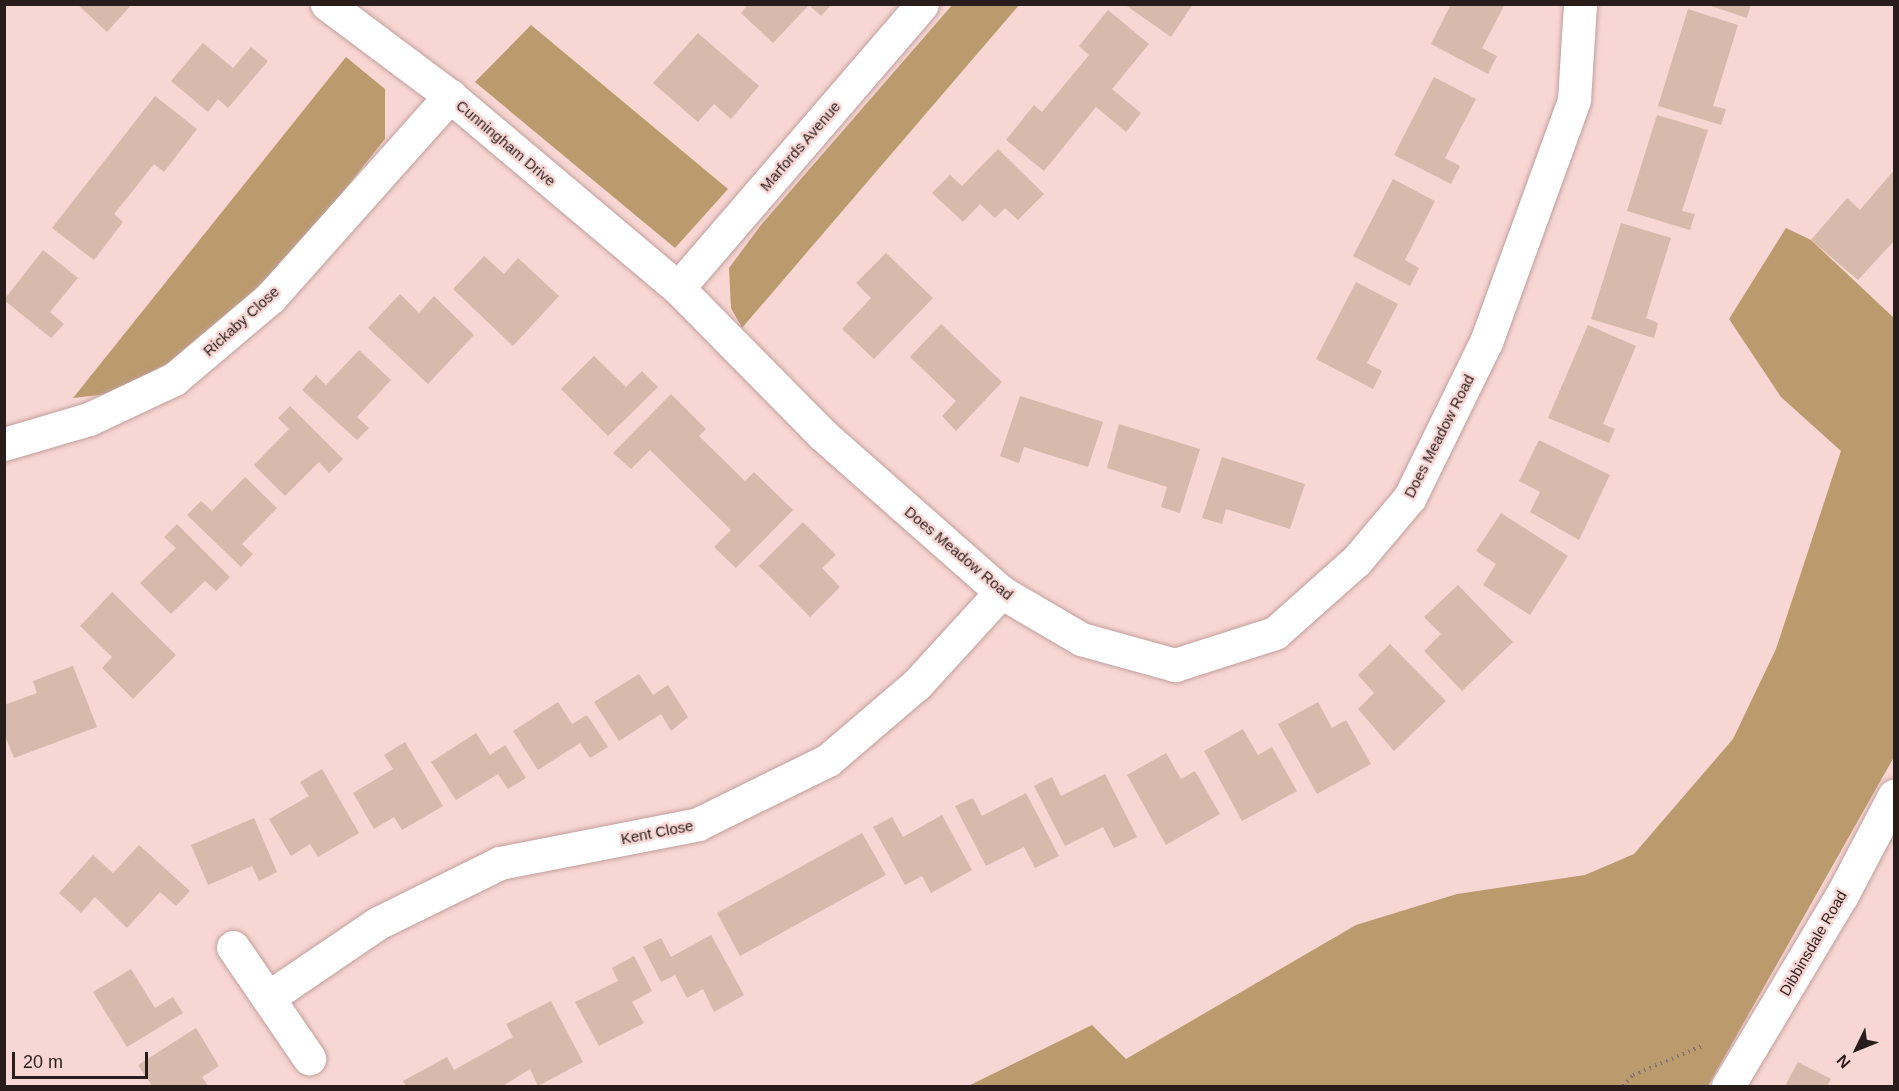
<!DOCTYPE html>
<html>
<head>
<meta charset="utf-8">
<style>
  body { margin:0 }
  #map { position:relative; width:1899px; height:1091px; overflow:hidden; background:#f8d6d3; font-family:Arial,sans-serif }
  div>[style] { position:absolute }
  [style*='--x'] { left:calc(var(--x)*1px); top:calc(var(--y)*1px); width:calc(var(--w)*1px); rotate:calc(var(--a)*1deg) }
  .forest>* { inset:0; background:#bb9a6d }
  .building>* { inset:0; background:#d7baab }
  .path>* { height:4px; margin-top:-2px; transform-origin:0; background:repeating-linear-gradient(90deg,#897371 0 1.5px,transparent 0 6px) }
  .roads { filter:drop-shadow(0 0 2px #c09f9c) drop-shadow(0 0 2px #c09f9c) }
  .street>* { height:33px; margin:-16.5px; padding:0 16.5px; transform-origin:16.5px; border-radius:16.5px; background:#fff }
  .secondary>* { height:33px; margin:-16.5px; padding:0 16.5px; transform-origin:16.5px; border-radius:16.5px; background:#fff }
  span { translate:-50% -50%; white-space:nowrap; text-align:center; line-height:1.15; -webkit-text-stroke:5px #f8d6d3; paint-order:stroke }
  .street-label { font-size:15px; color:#291d1c }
  .frame { position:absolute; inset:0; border:6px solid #291d1c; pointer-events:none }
  .north { position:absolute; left:1827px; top:1019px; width:60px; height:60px; -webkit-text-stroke:4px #f8d6d3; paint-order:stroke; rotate:227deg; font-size:16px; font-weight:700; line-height:24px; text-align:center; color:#291d1c }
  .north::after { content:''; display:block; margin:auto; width:21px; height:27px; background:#291d1c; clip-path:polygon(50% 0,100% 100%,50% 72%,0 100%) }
  .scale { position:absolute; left:12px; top:1052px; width:136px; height:27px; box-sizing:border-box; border:3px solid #291d1c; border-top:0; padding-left:8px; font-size:18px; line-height:21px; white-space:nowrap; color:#291d1c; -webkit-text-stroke:4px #f8d6d3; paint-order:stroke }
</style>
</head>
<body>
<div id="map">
  <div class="forest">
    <i style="clip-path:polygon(953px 4px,1019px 5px,742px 328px,731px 308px,729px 268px,761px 225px)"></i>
    <i style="clip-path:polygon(531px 25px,728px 189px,675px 248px,475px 82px)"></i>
    <i style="clip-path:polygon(346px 57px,385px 89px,385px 139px,298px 248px,191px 351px,108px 394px,73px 398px)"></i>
    <i style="clip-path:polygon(1786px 228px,1811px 240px,1894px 318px,1894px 757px,1708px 1086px,968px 1086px,1092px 1025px,1126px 1059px,1356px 925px,1457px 894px,1585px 875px,1634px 854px,1733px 739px,1776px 649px,1841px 451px,1781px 397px,1729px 319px)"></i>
  </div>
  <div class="building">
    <i style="clip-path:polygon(77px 4px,132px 4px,107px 32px)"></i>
    <i style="clip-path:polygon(748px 4px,832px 4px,821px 16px,809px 5px,773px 43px,741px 13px)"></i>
    <i style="clip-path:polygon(1124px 4px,1193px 4px,1171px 37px)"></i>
    <i style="clip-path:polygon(1451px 4px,1505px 4px,1482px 48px,1497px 56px,1488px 74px,1431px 44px)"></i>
    <i style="clip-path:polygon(1705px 4px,1751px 4px,1747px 18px)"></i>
    <i style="clip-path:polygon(1688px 9px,1738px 25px,1713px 106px,1726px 109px,1721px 125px,1658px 106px)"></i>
    <i style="clip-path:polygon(1108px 10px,1149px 44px,1112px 89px,1141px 113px,1126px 132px,1096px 107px,1044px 171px,1006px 140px,1034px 105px,1042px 112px,1089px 55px,1079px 46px)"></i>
    <i style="clip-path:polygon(698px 33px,759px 86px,731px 119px,714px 104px,698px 122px,653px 83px)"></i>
    <i style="clip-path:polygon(203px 43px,233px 68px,251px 47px,268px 61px,228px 108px,218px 99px,208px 112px,171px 81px)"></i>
    <i style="clip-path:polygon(1434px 77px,1476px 99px,1445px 158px,1460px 166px,1451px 184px,1394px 155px)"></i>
    <i style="clip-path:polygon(155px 96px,197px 129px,164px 172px,154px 164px,135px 188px,114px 214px,123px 222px,94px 260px,52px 228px)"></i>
    <i style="clip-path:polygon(1657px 115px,1708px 130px,1682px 211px,1695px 214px,1690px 230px,1627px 211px)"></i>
    <i style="clip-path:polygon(998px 149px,1044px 194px,1018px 220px,1005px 208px,995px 218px,980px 204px,963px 222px,932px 193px,950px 175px,962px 186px)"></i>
    <i style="clip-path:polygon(1894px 170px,1894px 241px,1858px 280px,1811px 240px,1847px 198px,1860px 210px)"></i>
    <i style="clip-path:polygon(1393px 179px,1435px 201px,1405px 260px,1419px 268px,1410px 286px,1353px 256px)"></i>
    <i style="clip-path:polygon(1621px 223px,1671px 238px,1646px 318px,1658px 323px,1654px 338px,1591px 319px)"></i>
    <i style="clip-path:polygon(43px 250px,78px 278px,50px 312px,64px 324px,51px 338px,4px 300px)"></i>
    <i style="clip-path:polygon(886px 253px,933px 298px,874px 359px,842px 329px,871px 298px,856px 283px)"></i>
    <i style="clip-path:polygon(484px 256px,504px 274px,518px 258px,559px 296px,513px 346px,453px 289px)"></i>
    <i style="clip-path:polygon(1356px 282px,1398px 304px,1367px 363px,1382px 371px,1373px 389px,1316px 359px)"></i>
    <i style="clip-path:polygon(400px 294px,419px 313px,434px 296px,474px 335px,428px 384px,368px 328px)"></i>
    <i style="clip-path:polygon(941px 324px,1002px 382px,956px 431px,942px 416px,956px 401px,910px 357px)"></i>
    <i style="clip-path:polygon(1588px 325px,1636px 346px,1603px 424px,1615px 429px,1609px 443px,1548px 418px)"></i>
    <i style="clip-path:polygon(359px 350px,391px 380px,357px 417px,369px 428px,357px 440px,302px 390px,316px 375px,326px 385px)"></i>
    <i style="clip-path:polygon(594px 356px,626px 387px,642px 371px,658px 387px,608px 436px,561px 389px)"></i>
    <i style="clip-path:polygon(671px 394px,706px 429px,699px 436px,745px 481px,754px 472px,793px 510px,736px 568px,714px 547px,731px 530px,650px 450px,631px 469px,613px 453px)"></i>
    <i style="clip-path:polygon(1020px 396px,1103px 422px,1088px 467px,1024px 447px,1019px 463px,1000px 456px)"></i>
    <i style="clip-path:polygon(290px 406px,343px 459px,329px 473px,319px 462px,285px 496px,254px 465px,289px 429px,278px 418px)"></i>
    <i style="clip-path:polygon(1119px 424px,1200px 449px,1180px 513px,1161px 507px,1167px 487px,1107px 468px)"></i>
    <i style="clip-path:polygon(1539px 440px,1610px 475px,1579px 540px,1530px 512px,1540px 492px,1519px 481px)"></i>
    <i style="clip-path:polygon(1222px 457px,1305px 484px,1290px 529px,1226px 509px,1222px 524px,1202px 518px)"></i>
    <i style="clip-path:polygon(245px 477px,277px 508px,242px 544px,253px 554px,241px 567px,187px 515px,201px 501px,212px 511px)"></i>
    <i style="clip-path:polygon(1501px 513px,1568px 556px,1530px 615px,1483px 585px,1496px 564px,1476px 551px)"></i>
    <i style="clip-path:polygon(803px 522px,836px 555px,822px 568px,840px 587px,810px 617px,759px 566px)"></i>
    <i style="clip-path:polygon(177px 524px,230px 577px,216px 591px,205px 581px,171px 614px,140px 583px,176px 548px,164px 537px)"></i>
    <i style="clip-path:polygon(1458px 585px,1513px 642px,1462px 691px,1424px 651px,1441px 634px,1424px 617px)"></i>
    <i style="clip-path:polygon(112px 592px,176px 655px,133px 699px,102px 668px,112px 657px,80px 626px)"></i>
    <i style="clip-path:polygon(1390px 644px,1446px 701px,1394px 751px,1358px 709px,1374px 693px,1358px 675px)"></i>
    <i style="clip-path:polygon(73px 666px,97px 727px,14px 758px,4px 733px,4px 705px,37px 693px,33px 681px)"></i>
    <i style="clip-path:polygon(639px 674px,653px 695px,668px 685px,688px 717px,671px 731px,661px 714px,619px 741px,594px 702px)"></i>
    <i style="clip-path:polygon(558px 702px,572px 724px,587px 715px,608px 747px,590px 758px,580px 743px,538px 770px,513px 731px)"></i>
    <i style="clip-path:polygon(1318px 702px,1332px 728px,1346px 720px,1371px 764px,1317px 794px,1278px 724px)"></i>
    <i style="clip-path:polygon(1243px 729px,1258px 755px,1272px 747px,1297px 791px,1242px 821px,1204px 751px)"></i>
    <i style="clip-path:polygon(476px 733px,490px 755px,505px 745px,526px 778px,508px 789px,498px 774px,456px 800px,431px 762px)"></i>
    <i style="clip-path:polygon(405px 742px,443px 806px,402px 830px,394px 817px,374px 829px,353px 793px,393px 769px,384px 755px)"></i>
    <i style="clip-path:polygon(1166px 753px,1181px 779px,1195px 771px,1220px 814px,1166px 845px,1127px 775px)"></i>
    <i style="clip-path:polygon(322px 769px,359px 833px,318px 857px,310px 844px,291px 856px,269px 819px,309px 796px,300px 782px)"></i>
    <i style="clip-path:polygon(1105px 774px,1137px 837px,1114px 848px,1103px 827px,1065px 846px,1034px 786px,1052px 777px,1061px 796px)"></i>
    <i style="clip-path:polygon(1026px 793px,1059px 856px,1035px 868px,1024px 847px,986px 866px,955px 806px,973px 798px,982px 816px)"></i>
    <i style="clip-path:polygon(942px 815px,972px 870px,931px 893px,922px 876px,905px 885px,873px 827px,892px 817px,903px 837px)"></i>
    <i style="clip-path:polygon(254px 818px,277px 872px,259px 881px,252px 866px,208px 885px,191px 845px)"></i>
    <i style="clip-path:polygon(862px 833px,886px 875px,740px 956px,717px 913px)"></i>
    <i style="clip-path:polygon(139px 845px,190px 891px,176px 906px,160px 892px,127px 928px,95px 897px,81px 913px,59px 893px,93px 855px,113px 873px)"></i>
    <i style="clip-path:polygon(711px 935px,744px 995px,714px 1012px,703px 989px,687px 998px,675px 975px,661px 982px,643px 947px,661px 938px,671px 957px)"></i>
    <i style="clip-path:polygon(634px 956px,652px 991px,632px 1002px,644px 1023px,599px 1046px,575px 1002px,618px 981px,612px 968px)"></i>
    <i style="clip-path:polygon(131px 969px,155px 1008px,173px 997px,183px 1013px,127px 1047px,93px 992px)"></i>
    <i style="clip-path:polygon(551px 1001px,583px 1062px,538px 1086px,530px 1069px,503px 1086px,406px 1086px,403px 1081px,447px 1057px,454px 1070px,513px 1037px,506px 1024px)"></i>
    <i style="clip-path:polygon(196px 1028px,219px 1066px,202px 1077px,208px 1086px,152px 1086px,138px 1065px)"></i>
    <i style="clip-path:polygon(1798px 1062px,1831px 1079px,1827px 1086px,1785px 1086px)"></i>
  </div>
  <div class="path">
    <i style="--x:1623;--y:1086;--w:15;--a:-48"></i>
    <i style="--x:1633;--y:1075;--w:77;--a:-22.9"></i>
  </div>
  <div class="roads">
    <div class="street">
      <i style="--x:327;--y:4;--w:154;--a:36.8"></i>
      <i style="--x:450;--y:96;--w:298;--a:40.1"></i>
      <i style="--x:678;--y:288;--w:206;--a:45.4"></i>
      <i style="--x:823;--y:435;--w:237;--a:41.4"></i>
      <i style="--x:1001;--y:592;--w:93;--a:30.4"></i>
      <i style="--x:1081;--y:639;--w:98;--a:15.5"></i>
      <i style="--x:1175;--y:665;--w:105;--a:-17.7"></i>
      <i style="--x:1275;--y:633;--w:110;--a:-41.7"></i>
      <i style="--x:1357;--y:560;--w:82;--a:-49.9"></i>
      <i style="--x:1410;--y:497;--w:173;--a:-63.9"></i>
      <i style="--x:1486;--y:342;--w:258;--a:-70"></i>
      <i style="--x:1574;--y:100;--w:96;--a:-86.4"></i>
      <i style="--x:678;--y:288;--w:374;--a:-49.3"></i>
      <i style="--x:4;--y:444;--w:89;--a:-16.4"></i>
      <i style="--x:89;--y:419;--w:94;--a:-25.2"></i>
      <i style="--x:174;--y:379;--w:126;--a:-40.2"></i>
      <i style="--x:270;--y:298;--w:271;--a:-48.3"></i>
      <i style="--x:233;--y:947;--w:135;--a:55.6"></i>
      <i style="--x:269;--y:997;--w:132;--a:-34.2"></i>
      <i style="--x:378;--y:923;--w:136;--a:-26.2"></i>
      <i style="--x:500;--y:863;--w:202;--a:-11.1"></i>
      <i style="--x:698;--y:824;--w:145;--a:-26.2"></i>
      <i style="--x:828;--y:760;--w:117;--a:-40.5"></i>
      <i style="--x:917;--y:684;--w:125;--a:-47.6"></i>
    </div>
    <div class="secondary">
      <i style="--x:1728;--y:1086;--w:222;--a:-59.2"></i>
      <i style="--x:1842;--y:895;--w:112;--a:-62.3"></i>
    </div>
  </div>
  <div class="street-label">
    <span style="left:506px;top:143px;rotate:40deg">Cunningham Drive</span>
    <span style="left:800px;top:146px;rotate:-49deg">Marfords Avenue</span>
    <span style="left:241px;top:321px;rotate:-42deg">Rickaby Close</span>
    <span style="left:1439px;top:436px;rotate:-63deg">Does Meadow Road</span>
    <span style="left:959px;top:553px;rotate:40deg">Does Meadow Road</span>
    <span style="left:657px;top:832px;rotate:-11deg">Kent Close</span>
    <span style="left:1813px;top:943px;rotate:-60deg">Dibbinsdale Road</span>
  </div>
  <div class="frame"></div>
  <div class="north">N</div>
  <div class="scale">20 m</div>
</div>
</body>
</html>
